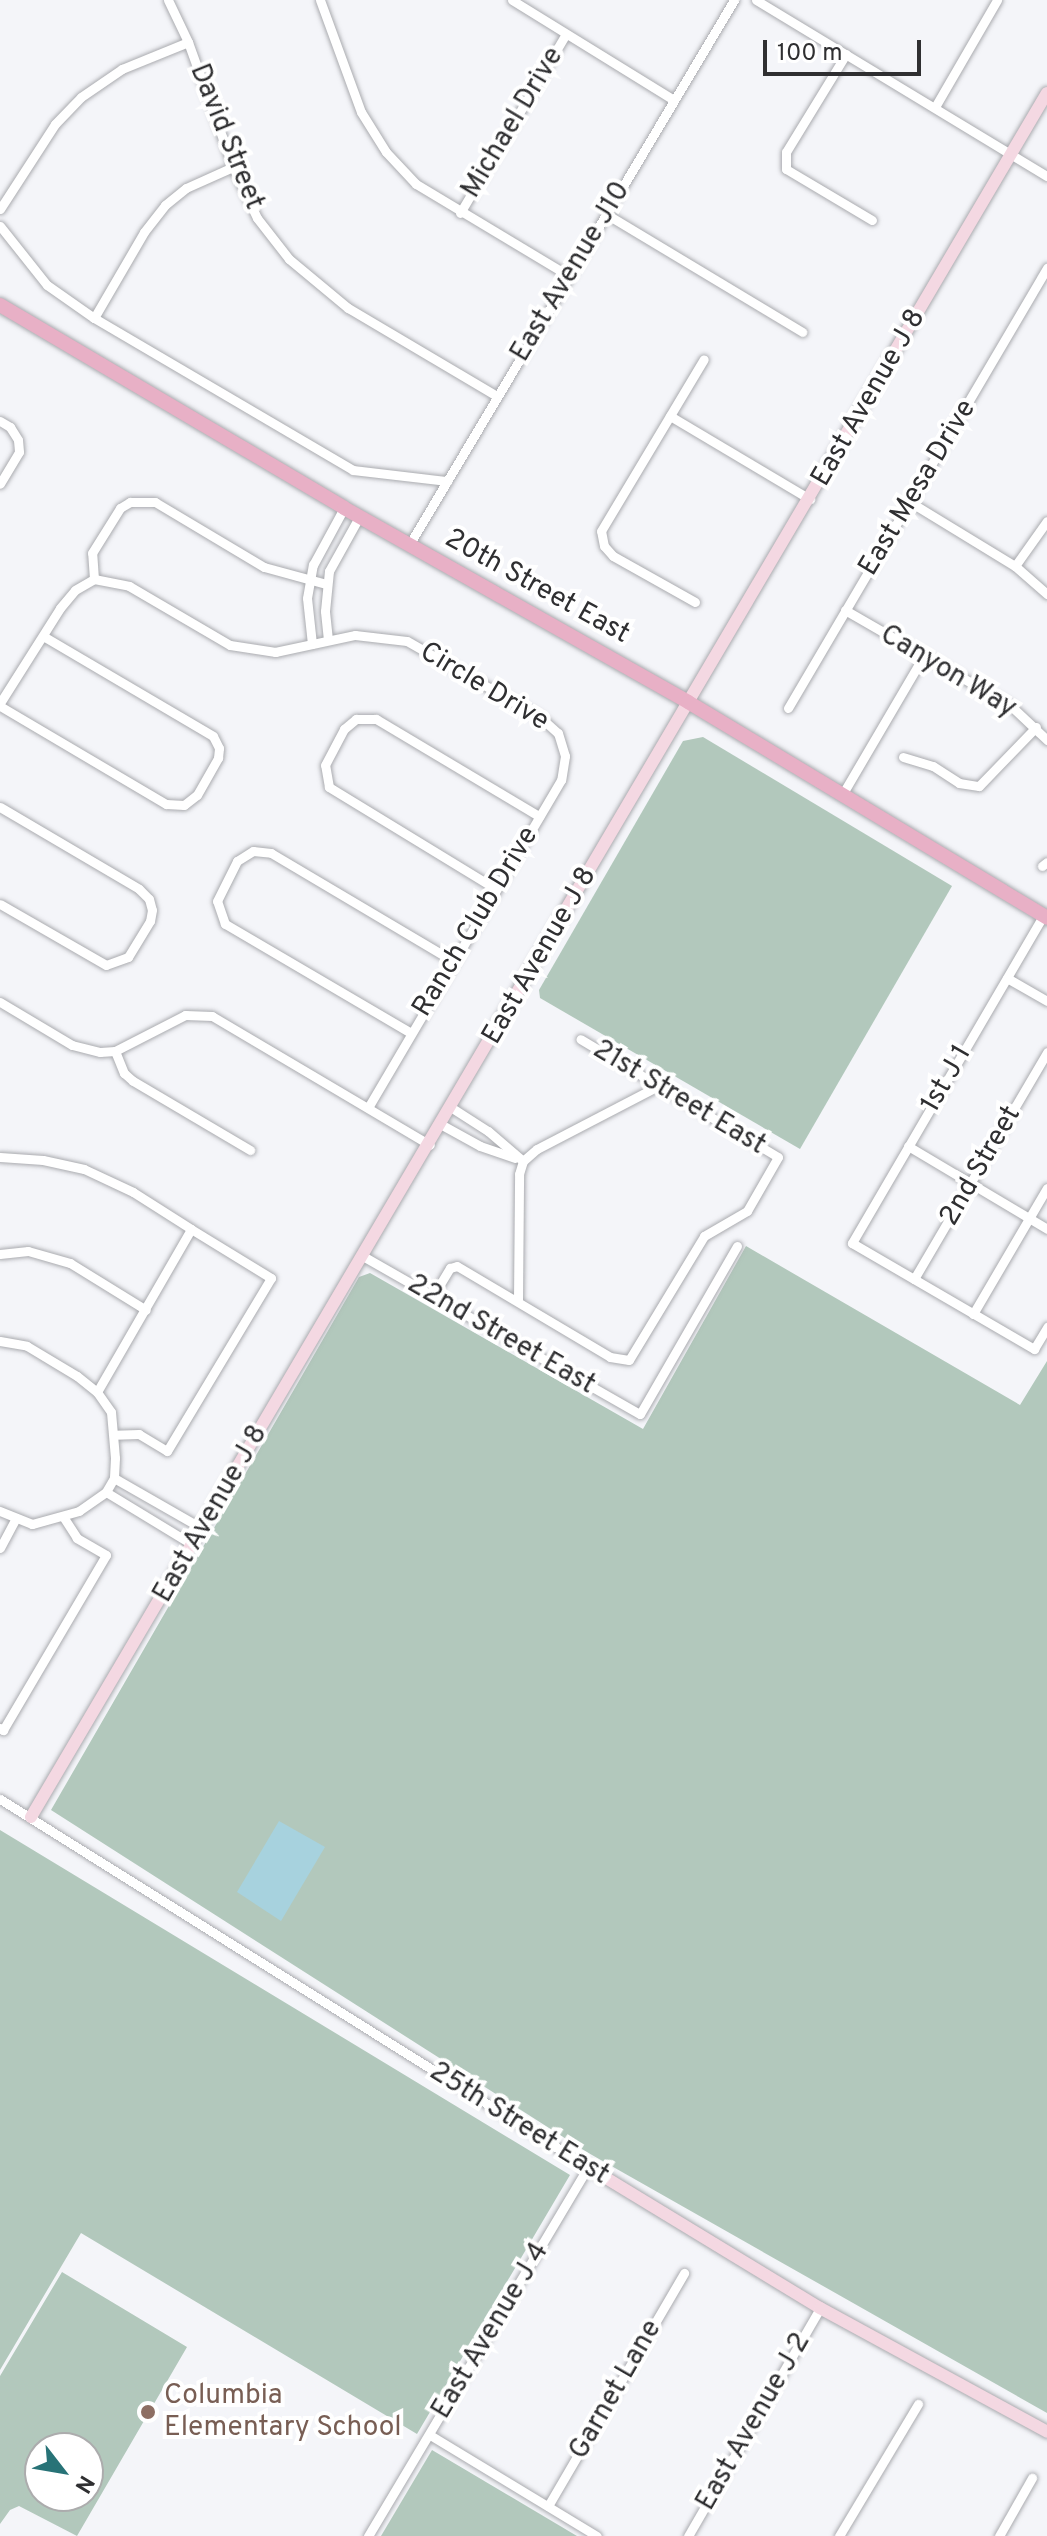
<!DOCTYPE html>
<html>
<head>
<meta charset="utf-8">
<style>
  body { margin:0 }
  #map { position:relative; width:1047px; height:2536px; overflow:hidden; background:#f4f5f9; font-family:Overpass,sans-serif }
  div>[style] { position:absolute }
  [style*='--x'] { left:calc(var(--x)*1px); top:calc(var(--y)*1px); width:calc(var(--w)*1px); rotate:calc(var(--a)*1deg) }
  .green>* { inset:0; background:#b2c8bc }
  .water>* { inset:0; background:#a7d2de }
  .roads { filter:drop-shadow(0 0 2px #aaabaf) drop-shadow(0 0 2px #aaabaf) }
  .street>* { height:9px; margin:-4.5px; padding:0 4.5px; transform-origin:4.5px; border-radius:4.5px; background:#fff }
  .secondary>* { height:12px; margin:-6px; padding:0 6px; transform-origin:6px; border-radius:6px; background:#f4d8e2 }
  .primary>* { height:14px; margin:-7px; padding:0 7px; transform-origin:7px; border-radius:7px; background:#e8b0c6 }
  .dots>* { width:22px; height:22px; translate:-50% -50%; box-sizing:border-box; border:4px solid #fff; border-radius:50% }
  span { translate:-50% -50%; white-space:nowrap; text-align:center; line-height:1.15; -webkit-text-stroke:8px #fff; paint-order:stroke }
  .street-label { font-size:28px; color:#2f2f31 }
  .education-label { font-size:28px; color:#785e54 }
  .left { translate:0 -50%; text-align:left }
  .north { position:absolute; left:24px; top:2432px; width:80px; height:80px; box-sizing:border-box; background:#fff; border:2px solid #acacad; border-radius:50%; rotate:121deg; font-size:22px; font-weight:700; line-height:32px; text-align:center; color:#2f2f31 }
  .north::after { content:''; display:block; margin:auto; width:28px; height:36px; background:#287377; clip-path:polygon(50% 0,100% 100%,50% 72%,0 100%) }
  .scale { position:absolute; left:763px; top:40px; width:158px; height:36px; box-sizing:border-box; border:4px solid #2f2f31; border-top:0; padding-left:10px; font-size:24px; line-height:28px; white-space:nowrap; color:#2f2f31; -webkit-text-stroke:6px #fff; paint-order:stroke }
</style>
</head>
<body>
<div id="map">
  <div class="green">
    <i style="clip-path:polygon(703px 737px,952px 886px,800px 1149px,540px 998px,539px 990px,683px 741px)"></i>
    <i style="clip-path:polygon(746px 1246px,1020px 1405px,1047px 1361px,1047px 2413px,585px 2151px,51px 1810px,359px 1277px,370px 1273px,643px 1429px)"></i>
    <i style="clip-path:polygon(0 1830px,570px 2175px,417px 2434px,81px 2233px,0 2370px)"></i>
    <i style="clip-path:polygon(evenodd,62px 2272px,187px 2347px,77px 2536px,19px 2506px,10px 2510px,0 2524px,0 2376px,62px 2272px,40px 2448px,88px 2448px,88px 2496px,40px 2496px,40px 2448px)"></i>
    <i style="clip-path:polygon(432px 2450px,577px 2536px,381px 2536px)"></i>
  </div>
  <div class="water">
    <i style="clip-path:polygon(279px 1821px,325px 1847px,281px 1921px,237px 1892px)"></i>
  </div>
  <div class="roads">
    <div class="street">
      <i style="--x:168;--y:0;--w:47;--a:64.5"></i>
      <i style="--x:188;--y:42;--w:133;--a:70.2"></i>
      <i style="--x:233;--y:167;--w:56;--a:64.8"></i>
      <i style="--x:257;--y:218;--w:52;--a:52"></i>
      <i style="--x:289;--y:259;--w:77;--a:39.7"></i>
      <i style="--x:348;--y:308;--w:173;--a:30.6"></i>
      <i style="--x:320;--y:0;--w:119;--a:69.9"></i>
      <i style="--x:361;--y:112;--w:47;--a:58"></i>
      <i style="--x:386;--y:152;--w:44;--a:46.8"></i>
      <i style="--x:416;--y:184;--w:179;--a:31"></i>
      <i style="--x:512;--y:0;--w:190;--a:31.7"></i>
      <i style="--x:756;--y:0;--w:340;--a:31.2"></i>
      <i style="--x:846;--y:54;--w:115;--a:121.5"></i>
      <i style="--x:786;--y:152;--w:17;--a:90"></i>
      <i style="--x:786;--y:169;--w:100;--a:30.7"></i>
      <i style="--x:935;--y:107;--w:124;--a:-59.9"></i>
      <i style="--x:0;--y:209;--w:101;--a:-57.1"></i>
      <i style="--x:55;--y:124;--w:37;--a:-46"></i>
      <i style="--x:81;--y:97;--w:50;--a:-34.3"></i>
      <i style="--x:122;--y:69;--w:71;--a:-22.2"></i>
      <i style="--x:460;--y:213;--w:208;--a:-59.4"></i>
      <i style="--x:606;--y:214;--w:229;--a:31"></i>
      <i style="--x:0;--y:226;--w:75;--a:51.5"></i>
      <i style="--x:47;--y:285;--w:57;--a:35.1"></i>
      <i style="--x:94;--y:318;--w:300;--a:30.4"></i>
      <i style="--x:353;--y:470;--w:95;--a:6.7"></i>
      <i style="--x:94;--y:318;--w:99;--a:-59.8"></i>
      <i style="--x:144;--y:232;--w:34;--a:-52"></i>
      <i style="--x:165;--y:205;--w:27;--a:-39"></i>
      <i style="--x:186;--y:188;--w:51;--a:-24.1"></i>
      <i style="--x:670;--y:416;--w:163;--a:30.7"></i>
      <i style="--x:0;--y:421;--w:12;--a:31"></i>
      <i style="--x:10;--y:427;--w:15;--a:58"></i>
      <i style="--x:18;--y:440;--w:12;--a:85"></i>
      <i style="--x:19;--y:452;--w:37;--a:121"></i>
      <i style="--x:910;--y:502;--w:123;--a:31.4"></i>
      <i style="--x:1015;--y:566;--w:43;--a:41.2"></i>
      <i style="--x:409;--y:545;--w:635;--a:-59.19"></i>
      <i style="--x:1015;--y:566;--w:55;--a:-54.6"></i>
      <i style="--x:94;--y:579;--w:36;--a:11"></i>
      <i style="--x:129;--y:586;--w:117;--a:30.3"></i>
      <i style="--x:230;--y:645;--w:46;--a:8.8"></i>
      <i style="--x:275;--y:652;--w:82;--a:-12"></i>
      <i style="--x:355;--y:635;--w:52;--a:6.6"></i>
      <i style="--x:407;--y:641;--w:153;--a:29.7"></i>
      <i style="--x:540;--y:717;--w:24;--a:42"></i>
      <i style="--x:558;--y:733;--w:24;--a:73"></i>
      <i style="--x:565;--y:756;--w:24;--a:99"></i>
      <i style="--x:561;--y:780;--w:380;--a:120.5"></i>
      <i style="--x:695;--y:602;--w:94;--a:-150.7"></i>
      <i style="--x:613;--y:556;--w:13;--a:-132"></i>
      <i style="--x:604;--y:546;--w:15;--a:-101"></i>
      <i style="--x:601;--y:531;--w:200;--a:-59.1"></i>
      <i style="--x:845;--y:610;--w:192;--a:30"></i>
      <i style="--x:1011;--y:706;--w:50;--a:43.4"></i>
      <i style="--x:328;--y:640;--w:29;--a:-96"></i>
      <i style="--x:325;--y:611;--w:40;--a:-84.3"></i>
      <i style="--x:329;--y:571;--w:62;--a:-60.9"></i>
      <i style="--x:312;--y:644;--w:46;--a:-96.2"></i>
      <i style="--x:307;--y:598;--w:34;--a:-80"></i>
      <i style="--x:313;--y:565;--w:65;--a:-61.5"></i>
      <i style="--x:0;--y:703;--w:112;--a:-57.7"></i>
      <i style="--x:60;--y:608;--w:23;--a:-50"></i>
      <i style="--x:75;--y:590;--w:22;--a:-30"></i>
      <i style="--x:94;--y:579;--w:26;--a:-94"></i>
      <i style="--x:92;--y:553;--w:53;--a:-58.1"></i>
      <i style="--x:120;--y:508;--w:12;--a:-31"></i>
      <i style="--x:130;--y:502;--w:25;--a:0"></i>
      <i style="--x:155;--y:502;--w:127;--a:30.8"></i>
      <i style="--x:264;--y:567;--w:64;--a:15.3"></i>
      <i style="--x:0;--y:706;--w:193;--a:30.6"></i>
      <i style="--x:166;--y:804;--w:18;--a:3"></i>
      <i style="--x:184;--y:805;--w:16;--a:-38"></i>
      <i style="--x:197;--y:795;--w:43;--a:-60.4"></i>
      <i style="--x:218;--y:758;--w:10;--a:-84"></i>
      <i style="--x:219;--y:748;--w:13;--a:-117"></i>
      <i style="--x:213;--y:736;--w:197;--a:-149.5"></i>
      <i style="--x:788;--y:708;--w:511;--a:-59.52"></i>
      <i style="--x:903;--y:757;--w:31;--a:17"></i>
      <i style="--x:933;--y:766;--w:31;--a:33"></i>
      <i style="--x:959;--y:783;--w:20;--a:9"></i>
      <i style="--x:979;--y:786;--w:82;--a:-46"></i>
      <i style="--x:842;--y:795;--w:160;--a:-59.6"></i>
      <i style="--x:0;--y:807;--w:161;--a:30.5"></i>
      <i style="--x:139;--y:889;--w:14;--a:45"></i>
      <i style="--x:149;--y:899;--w:11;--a:75"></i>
      <i style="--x:152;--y:910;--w:11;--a:100"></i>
      <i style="--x:150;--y:921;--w:42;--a:121.4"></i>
      <i style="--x:128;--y:957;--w:23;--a:160"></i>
      <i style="--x:106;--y:965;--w:122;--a:-150.1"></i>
      <i style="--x:1042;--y:866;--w:6;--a:-39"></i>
      <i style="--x:496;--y:889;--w:196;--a:-148.6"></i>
      <i style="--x:329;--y:787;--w:22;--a:-100"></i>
      <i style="--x:325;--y:765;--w:41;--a:-62.2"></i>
      <i style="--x:344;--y:729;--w:16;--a:-40"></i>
      <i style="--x:356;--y:719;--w:20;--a:0"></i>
      <i style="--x:376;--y:719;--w:190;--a:30.8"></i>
      <i style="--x:1043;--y:916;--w:379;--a:120.3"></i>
      <i style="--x:852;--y:1243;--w:211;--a:30.2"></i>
      <i style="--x:1034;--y:1349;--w:26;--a:-59"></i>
      <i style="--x:1007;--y:978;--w:46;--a:29.9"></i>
      <i style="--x:0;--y:1002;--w:84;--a:30.8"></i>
      <i style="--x:72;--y:1045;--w:29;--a:14"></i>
      <i style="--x:100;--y:1052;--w:15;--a:-4"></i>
      <i style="--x:115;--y:1051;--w:79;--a:-27.2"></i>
      <i style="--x:185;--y:1015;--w:27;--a:2"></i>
      <i style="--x:212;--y:1016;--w:253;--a:30.6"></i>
      <i style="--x:411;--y:1033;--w:216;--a:-149.6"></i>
      <i style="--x:225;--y:924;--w:24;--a:-109"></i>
      <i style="--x:217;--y:901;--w:45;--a:-63.4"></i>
      <i style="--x:237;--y:861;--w:19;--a:-32"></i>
      <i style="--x:253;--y:851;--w:18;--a:6"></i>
      <i style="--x:271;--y:853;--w:212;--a:30.7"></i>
      <i style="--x:115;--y:1051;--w:24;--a:68"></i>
      <i style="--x:124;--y:1073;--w:12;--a:42"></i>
      <i style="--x:133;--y:1081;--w:136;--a:30.5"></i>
      <i style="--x:452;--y:1108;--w:43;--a:32.6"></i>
      <i style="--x:488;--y:1131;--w:46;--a:40.6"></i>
      <i style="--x:442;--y:1125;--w:43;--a:28.9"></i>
      <i style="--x:480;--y:1146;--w:37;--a:19"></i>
      <i style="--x:908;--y:1146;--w:162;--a:30.8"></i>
      <i style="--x:0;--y:1157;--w:43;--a:4"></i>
      <i style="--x:43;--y:1160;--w:42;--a:12.4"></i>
      <i style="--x:84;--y:1169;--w:54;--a:25.1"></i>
      <i style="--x:133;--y:1192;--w:69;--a:32.5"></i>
      <i style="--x:0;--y:1254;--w:28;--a:-6"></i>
      <i style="--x:28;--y:1251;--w:44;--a:15.9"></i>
      <i style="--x:70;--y:1263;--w:89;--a:31.7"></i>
      <i style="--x:361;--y:1255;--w:321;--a:29.7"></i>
      <i style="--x:640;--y:1414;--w:194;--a:-60"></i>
      <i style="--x:914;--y:1279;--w:263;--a:-59.6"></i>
      <i style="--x:433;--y:1296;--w:33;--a:-59"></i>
      <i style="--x:450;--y:1268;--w:7;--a:-16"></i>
      <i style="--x:457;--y:1266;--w:178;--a:30.7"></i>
      <i style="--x:610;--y:1357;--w:19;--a:9"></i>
      <i style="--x:629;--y:1360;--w:145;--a:-58.8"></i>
      <i style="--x:704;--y:1236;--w:50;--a:-30.2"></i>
      <i style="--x:747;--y:1211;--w:62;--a:-60.1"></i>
      <i style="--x:778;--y:1157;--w:230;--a:-149.2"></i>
      <i style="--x:518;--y:1300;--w:126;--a:-89.5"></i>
      <i style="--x:519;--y:1174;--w:14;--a:-73"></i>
      <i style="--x:523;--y:1161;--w:18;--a:-41"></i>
      <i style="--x:537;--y:1149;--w:139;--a:-27.5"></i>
      <i style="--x:973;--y:1314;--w:146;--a:-59.6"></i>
      <i style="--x:0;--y:1341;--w:27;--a:10"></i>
      <i style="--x:27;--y:1346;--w:58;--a:31"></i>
      <i style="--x:77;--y:1376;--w:26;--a:39"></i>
      <i style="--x:97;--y:1392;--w:24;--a:55"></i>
      <i style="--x:111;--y:1412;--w:46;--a:85"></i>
      <i style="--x:115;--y:1458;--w:20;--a:93"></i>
      <i style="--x:114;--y:1478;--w:16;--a:120"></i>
      <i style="--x:106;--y:1492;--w:33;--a:145"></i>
      <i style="--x:79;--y:1511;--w:49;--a:164.5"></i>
      <i style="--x:32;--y:1524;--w:35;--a:-158"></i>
      <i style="--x:97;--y:1392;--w:188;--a:-60"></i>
      <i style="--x:191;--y:1229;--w:94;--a:31.5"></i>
      <i style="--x:271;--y:1278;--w:202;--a:121"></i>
      <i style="--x:167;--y:1451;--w:33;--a:-149"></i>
      <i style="--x:139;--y:1434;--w:24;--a:178"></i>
      <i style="--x:114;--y:1478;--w:103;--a:29.8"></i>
      <i style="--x:106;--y:1492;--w:102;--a:31.3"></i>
      <i style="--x:0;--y:1548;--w:32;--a:-62"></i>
      <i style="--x:0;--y:1728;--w:4;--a:34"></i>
      <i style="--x:3;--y:1730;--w:203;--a:-59.5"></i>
      <i style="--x:106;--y:1555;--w:34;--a:-150"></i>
      <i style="--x:77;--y:1538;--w:24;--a:-123"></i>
      <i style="--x:0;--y:1799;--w:694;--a:32.04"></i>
      <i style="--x:588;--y:2167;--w:430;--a:120.8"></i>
      <i style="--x:430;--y:2435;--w:195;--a:31.2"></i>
      <i style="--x:548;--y:2506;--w:270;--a:-59.7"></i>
      <i style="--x:688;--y:2536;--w:263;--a:-59.9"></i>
      <i style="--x:839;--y:2536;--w:154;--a:-59.1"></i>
      <i style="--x:999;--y:2536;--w:67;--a:-60.4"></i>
    </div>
    <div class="secondary">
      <i style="--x:31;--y:1817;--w:2001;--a:-59.49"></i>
      <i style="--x:588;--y:2167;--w:271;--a:31.3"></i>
      <i style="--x:820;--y:2308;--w:259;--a:28.6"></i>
    </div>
    <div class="primary">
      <i style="--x:0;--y:305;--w:399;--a:30.5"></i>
      <i style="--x:344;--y:508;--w:395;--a:29.4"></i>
      <i style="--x:688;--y:702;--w:419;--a:31"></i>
    </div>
  </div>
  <div class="dots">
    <i style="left:148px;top:2412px;background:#8d6e63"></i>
  </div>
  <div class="street-label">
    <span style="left:513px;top:123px;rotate:-59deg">Michael Drive</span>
    <span style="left:226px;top:137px;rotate:68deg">David Street</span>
    <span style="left:571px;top:272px;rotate:-59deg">East Avenue J10</span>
    <span style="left:869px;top:398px;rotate:-60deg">East Avenue J 8</span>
    <span style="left:918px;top:488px;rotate:-59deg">East Mesa Drive</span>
    <span style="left:537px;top:587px;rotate:29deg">20th Street East</span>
    <span style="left:948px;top:672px;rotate:31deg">Canyon Way</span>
    <span style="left:484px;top:687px;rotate:31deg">Circle Drive</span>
    <span style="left:476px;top:922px;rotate:-59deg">Ranch Club Drive</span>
    <span style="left:540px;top:956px;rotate:-60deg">East Avenue J 8</span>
    <span style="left:947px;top:1079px;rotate:-60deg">1st J 1</span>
    <span style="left:679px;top:1098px;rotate:31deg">21st Street East</span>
    <span style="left:981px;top:1166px;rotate:-60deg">2nd Street</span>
    <span style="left:501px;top:1335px;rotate:30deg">22nd Street East</span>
    <span style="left:211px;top:1514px;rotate:-60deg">East Avenue J 8</span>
    <span style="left:519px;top:2124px;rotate:32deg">25th Street East</span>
    <span style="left:491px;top:2331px;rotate:-59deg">East Avenue J 4</span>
    <span style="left:616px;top:2390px;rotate:-60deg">Garnet Lane</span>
    <span style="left:754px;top:2422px;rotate:-60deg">East Avenue J 2</span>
  </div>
  <div class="education-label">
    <span class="left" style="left:164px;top:2412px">Columbia<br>Elementary School</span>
  </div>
  <div class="north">N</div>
  <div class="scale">100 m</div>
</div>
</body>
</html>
